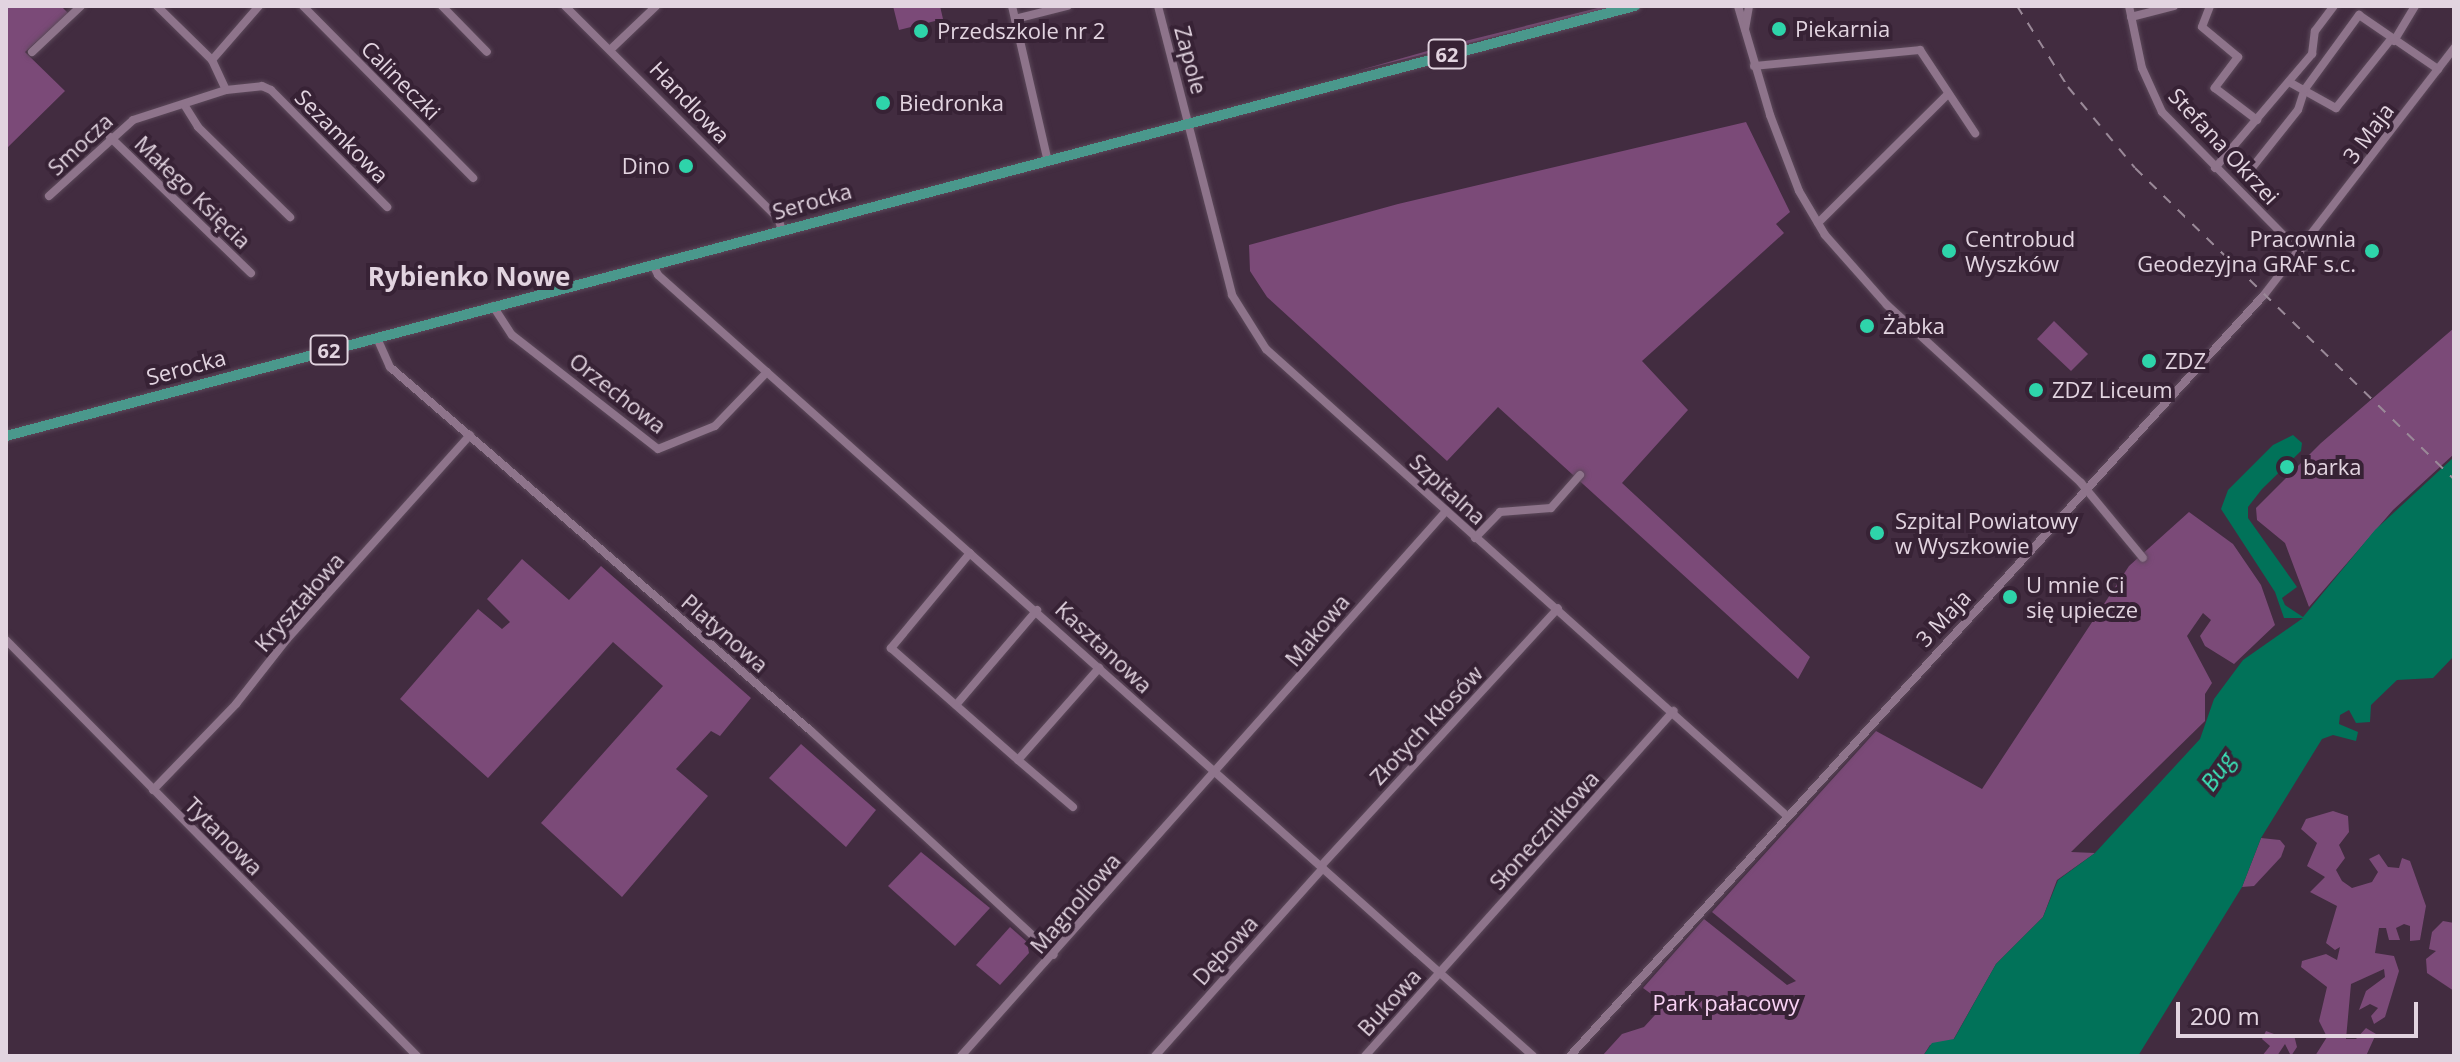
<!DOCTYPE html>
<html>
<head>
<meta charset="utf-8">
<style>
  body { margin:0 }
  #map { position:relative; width:2460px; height:1062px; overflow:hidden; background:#422c40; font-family:"Open Sans",sans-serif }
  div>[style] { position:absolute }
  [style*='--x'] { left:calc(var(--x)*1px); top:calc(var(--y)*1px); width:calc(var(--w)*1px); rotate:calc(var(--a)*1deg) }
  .green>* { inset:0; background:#7b4a78 }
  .water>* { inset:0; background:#017259 }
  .roads { filter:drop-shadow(0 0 2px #5c495a) drop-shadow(0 0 2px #5c495a) }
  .minor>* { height:8px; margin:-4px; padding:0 4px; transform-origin:4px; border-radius:4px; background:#8e748b }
  .major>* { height:10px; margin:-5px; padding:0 5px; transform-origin:5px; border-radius:5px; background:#4a988c }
  .rail>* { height:2px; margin-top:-1px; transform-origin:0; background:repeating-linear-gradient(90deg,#9a8998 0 10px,transparent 0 20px) }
  .dots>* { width:22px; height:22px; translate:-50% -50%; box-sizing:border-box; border:4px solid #372235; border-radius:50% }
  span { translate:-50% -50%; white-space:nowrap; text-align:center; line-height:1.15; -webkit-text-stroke:8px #372235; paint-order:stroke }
  .shield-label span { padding:2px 6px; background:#372235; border:2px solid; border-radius:6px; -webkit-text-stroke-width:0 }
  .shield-label { font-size:20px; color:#e2d4e0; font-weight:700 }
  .poi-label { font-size:22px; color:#e2d4e0 }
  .left { translate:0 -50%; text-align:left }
  .right { translate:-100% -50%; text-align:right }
  .street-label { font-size:22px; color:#e2d4e0 }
  .park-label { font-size:22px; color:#f9d3f5 }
  .water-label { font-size:24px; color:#3be7ba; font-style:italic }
  .quarter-label { font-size:26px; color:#e2d4e0; font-weight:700 }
  .frame { position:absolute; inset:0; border:8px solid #e2d4e0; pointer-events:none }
  .scale { position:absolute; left:2176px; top:1002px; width:242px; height:36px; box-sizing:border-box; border:4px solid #e2d4e0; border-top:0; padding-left:10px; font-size:24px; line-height:28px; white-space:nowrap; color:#e2d4e0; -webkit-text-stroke:6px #372235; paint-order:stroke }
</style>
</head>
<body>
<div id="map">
  <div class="green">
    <i style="clip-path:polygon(6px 6px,61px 6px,68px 13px,25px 52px,65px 91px,6px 149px)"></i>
    <i style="clip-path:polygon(893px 6px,940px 6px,943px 19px,899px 30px)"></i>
    <i style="clip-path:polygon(1606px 6px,1618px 6px,1357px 71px,1445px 46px)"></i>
    <i style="clip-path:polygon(1746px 122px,1790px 212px,1776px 224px,1784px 233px,1642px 361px,1688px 410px,1622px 483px,1810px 657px,1798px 679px,1498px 407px,1447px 461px,1267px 297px,1250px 271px,1249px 245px,1398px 204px)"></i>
    <i style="clip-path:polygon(2054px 321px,2088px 354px,2071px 371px,2037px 339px)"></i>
    <i style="clip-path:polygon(2454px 328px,2454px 454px,2393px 510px,2309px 607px,2285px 543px,2257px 520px,2256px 508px,2321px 443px)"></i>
    <i style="clip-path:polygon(2189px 512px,2233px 544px,2261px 585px,2275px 625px,2234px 664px,2205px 646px,2200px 636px,2211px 620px,2203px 613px,2187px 636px,2212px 683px,2205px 694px,2205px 721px,2071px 852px,2095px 853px,2057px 880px,2043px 917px,1996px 964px,1952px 1042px,1930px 1045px,1923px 1056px,1602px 1056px,1622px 1034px,1644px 1027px,1665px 1004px,1643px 988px,1704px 919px,1787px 985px,1796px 981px,1712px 912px,1876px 731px,1982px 789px,2129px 566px)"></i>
    <i style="clip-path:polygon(522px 559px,569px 600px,601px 566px,751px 698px,720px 736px,711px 731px,676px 769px,708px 796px,622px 897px,541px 823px,663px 686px,613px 642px,488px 778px,400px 699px,478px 609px,502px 629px,510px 622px,487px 599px)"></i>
    <i style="clip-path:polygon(801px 744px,876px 810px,846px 847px,769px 778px)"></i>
    <i style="clip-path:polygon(2333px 811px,2348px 816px,2349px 832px,2339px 845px,2345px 858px,2336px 870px,2342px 881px,2352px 888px,2372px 882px,2378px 872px,2369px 859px,2379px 854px,2388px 867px,2399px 868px,2402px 858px,2410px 861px,2426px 906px,2420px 940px,2410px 941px,2410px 926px,2404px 924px,2396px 928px,2400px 940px,2389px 940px,2386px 928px,2379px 928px,2375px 953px,2394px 956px,2399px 971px,2385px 1017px,2374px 1024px,2371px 1016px,2378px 1008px,2370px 1004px,2359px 1010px,2366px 991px,2385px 977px,2384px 969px,2351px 984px,2346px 1039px,2356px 1039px,2366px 1028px,2376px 1034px,2366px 1056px,2315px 1056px,2327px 1037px,2319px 1021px,2327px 987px,2301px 967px,2302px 961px,2326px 954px,2337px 960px,2340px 947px,2335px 950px,2326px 943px,2337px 906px,2310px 892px,2325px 877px,2307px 866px,2317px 843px,2301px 829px,2306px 819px)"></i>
    <i style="clip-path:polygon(2261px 838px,2280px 840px,2285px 846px,2281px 857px,2254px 886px,2242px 887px)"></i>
    <i style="clip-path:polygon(921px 852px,990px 908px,955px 946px,888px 886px)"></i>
    <i style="clip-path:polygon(2443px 921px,2454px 923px,2454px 991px,2427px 973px,2426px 959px,2436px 951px,2429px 949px,2432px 932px)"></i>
    <i style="clip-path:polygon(1010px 927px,1027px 942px,1029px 953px,1000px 985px,976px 965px)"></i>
    <i style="clip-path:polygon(2266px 1031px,2282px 1037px,2294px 1035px,2297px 1047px,2291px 1056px,2285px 1044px,2277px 1056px,2262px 1056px,2270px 1046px,2262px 1039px)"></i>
  </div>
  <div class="water">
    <i style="clip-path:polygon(2293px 435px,2302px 443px,2301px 451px,2262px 489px,2248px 507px,2248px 518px,2297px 587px,2282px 598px,2285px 605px,2303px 617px,2375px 530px,2454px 457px,2454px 656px,2433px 678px,2397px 680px,2371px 705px,2370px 722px,2356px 723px,2349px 710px,2340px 715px,2339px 724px,2358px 732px,2356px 741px,2333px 735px,2322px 739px,2261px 838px,2242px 887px,2138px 1056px,1923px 1056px,1932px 1043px,1954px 1039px,1996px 964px,2043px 917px,2058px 880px,2095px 853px,2200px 739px,2214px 699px,2243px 660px,2303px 618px,2284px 618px,2275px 592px,2221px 509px,2228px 490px,2273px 445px)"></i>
  </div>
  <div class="roads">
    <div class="minor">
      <i style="--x:157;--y:6;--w:77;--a:44.5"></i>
      <i style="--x:212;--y:60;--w:33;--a:65"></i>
      <i style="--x:303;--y:6;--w:242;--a:45.3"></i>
      <i style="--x:442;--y:6;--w:64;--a:45.6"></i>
      <i style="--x:565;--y:6;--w:301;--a:44.9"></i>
      <i style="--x:778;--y:218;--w:13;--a:72"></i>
      <i style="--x:1012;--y:6;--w:156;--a:77"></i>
      <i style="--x:1158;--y:6;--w:298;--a:75.6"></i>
      <i style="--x:1232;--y:295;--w:64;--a:57.8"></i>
      <i style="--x:1266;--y:349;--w:698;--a:41.87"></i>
      <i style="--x:1738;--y:6;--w:114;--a:73.6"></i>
      <i style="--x:1770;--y:115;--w:81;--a:69.1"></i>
      <i style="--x:1799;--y:191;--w:51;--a:59.4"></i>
      <i style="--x:1825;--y:235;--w:94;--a:48.5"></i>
      <i style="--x:1887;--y:305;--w:263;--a:42.5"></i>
      <i style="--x:2081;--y:483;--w:97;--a:50.4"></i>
      <i style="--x:2129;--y:6;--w:63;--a:78.2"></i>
      <i style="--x:2142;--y:68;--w:48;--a:65.6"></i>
      <i style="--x:2162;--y:112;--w:197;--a:45.4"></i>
      <i style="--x:2210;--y:6;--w:22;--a:111"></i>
      <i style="--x:2202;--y:27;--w:47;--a:39.8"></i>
      <i style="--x:2238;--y:57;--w:39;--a:127"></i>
      <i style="--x:2215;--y:88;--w:53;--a:37.3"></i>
      <i style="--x:2131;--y:17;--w:44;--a:-14.3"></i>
      <i style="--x:1015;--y:19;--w:54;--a:-14"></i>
      <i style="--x:1745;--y:29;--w:23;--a:-80"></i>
      <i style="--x:2394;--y:41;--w:41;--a:-59"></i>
      <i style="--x:610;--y:50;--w:64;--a:-43.7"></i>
      <i style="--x:32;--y:52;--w:67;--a:-43.2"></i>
      <i style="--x:212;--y:60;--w:72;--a:-49"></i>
      <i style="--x:1754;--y:66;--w:167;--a:-5.5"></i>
      <i style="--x:1920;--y:50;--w:100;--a:56.5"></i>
      <i style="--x:2289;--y:82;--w:54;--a:29"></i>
      <i style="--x:2336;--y:108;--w:88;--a:-51.4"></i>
      <i style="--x:226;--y:90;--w:36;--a:-6"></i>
      <i style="--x:262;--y:86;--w:10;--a:24"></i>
      <i style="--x:271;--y:90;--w:165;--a:45.2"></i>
      <i style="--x:185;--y:106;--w:25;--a:58"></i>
      <i style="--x:198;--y:127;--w:129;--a:44.4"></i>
      <i style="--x:110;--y:137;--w:196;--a:44"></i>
      <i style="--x:2215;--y:168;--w:150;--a:-49.6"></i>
      <i style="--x:2312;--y:54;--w:23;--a:-83"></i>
      <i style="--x:2315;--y:31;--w:31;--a:-53"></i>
      <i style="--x:2251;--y:169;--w:75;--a:-51.5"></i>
      <i style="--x:2298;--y:110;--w:22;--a:-72"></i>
      <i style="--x:2305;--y:89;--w:92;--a:-53.9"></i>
      <i style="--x:2359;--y:15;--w:96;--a:34.4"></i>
      <i style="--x:49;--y:196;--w:113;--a:-42.1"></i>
      <i style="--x:133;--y:120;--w:98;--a:-17.9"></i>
      <i style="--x:1818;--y:223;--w:183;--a:-44.8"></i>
      <i style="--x:653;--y:265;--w:11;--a:63"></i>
      <i style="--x:658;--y:275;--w:1173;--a:41.75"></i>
      <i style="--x:493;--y:306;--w:35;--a:57"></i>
      <i style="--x:512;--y:335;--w:185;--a:38"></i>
      <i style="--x:658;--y:449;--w:61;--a:-22"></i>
      <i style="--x:715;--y:426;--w:75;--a:-46.1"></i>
      <i style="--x:377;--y:338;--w:32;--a:66"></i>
      <i style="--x:390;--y:367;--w:557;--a:40.85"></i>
      <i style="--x:811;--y:731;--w:330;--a:42.7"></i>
      <i style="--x:1475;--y:538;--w:36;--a:-46"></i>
      <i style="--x:1500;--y:512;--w:51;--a:-4.5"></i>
      <i style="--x:1551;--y:508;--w:44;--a:-48.7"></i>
      <i style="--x:970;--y:553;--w:124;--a:129.7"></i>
      <i style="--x:891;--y:648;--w:169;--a:41.4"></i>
      <i style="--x:6;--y:640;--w:585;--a:45.35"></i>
      <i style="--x:956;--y:705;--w:125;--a:-49.5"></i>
      <i style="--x:153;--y:790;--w:120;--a:-46"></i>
      <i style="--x:236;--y:704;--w:83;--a:-51.9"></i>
      <i style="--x:287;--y:639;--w:274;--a:-48.1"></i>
      <i style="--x:1073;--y:807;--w:72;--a:-139.5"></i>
      <i style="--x:1018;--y:760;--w:123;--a:-48.6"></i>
      <i style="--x:1321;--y:866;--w:350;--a:-47.4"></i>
      <i style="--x:961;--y:1056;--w:730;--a:-48.33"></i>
      <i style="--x:1155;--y:1056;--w:252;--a:-48.2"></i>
      <i style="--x:1365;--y:1056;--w:463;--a:-48.2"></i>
      <i style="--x:1570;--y:1056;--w:1030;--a:-47.64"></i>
      <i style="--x:2264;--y:295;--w:312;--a:-52.4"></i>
    </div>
    <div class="major">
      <i style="--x:6;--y:436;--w:1685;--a:-14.79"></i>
    </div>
  </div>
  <div class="rail">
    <i style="--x:2017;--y:6;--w:96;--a:57.8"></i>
    <i style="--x:2068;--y:87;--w:105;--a:50.4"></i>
    <i style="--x:2135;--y:168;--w:446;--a:44.3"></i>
  </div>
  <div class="dots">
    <i style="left:1779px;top:29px;background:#2ed4aa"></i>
    <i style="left:921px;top:31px;background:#2ed4aa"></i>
    <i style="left:883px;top:103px;background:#2ed4aa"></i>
    <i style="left:686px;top:166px;background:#2ed4aa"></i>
    <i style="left:1949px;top:251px;background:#2ed4aa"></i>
    <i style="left:2372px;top:251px;background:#2ed4aa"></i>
    <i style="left:1867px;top:326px;background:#2ed4aa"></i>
    <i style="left:2149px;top:361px;background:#2ed4aa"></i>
    <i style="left:2036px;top:390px;background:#2ed4aa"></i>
    <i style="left:2287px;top:467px;background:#2ed4aa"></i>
    <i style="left:1877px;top:533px;background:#2ed4aa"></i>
    <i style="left:2010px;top:597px;background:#2ed4aa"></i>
  </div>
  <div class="shield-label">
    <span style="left:1447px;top:54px">62</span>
    <span style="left:329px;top:350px">62</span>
  </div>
  <div class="poi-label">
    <span class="left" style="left:1795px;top:29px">Piekarnia</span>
    <span class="left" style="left:937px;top:31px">Przedszkole nr 2</span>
    <span class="left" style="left:899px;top:103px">Biedronka</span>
    <span class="right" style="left:670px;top:166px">Dino</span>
    <span class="left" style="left:1965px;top:251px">Centrobud<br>Wyszków</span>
    <span class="right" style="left:2356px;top:251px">Pracownia<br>Geodezyjna GRAF s.c.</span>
    <span class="left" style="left:1883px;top:326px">Żabka</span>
    <span class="left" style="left:2165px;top:361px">ZDZ</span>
    <span class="left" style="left:2052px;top:390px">ZDZ Liceum</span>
    <span class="left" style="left:2303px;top:467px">barka</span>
    <span class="left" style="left:1895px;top:533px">Szpital Powiatowy<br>w Wyszkowie</span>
    <span class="left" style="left:2026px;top:597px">U mnie Ci<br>się upiecze</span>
  </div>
  <div class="street-label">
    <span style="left:1191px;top:60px;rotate:75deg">Zapole</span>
    <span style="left:401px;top:80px;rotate:45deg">Calineczki</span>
    <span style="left:690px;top:102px;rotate:46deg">Handlowa</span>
    <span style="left:2368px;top:133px;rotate:-53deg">3 Maja</span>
    <span style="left:342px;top:136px;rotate:45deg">Sezamkowa</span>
    <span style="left:80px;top:144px;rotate:-43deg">Smocza</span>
    <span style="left:2224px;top:146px;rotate:47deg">Stefana Okrzei</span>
    <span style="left:193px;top:192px;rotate:44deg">Małego Księcia</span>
    <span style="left:812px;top:201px;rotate:-16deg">Serocka</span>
    <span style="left:186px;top:367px;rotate:-15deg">Serocka</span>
    <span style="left:618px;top:393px;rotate:38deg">Orzechowa</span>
    <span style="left:1448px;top:489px;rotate:42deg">Szpitalna</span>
    <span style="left:299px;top:602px;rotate:-49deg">Kryształowa</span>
    <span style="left:1943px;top:618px;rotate:-47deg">3 Maja</span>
    <span style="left:1317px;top:630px;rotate:-50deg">Makowa</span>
    <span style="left:725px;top:633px;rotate:41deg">Platynowa</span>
    <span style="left:1104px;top:647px;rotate:43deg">Kasztanowa</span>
    <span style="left:1426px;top:725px;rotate:-47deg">Złotych Kłosów</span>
    <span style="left:1544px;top:830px;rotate:-48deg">Słonecznikowa</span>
    <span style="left:224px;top:836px;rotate:45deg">Tytanowa</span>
    <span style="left:1075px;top:903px;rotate:-49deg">Magnoliowa</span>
    <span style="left:1225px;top:950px;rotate:-48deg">Dębowa</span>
    <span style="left:1389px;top:1002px;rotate:-48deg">Bukowa</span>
  </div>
  <div class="park-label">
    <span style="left:1726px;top:1003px">Park pałacowy</span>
  </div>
  <div class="water-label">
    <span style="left:2217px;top:771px;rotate:-55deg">Bug</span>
  </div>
  <div class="quarter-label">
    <span style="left:469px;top:277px">Rybienko Nowe</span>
  </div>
  <div class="frame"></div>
  <div class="scale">200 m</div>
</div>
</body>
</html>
